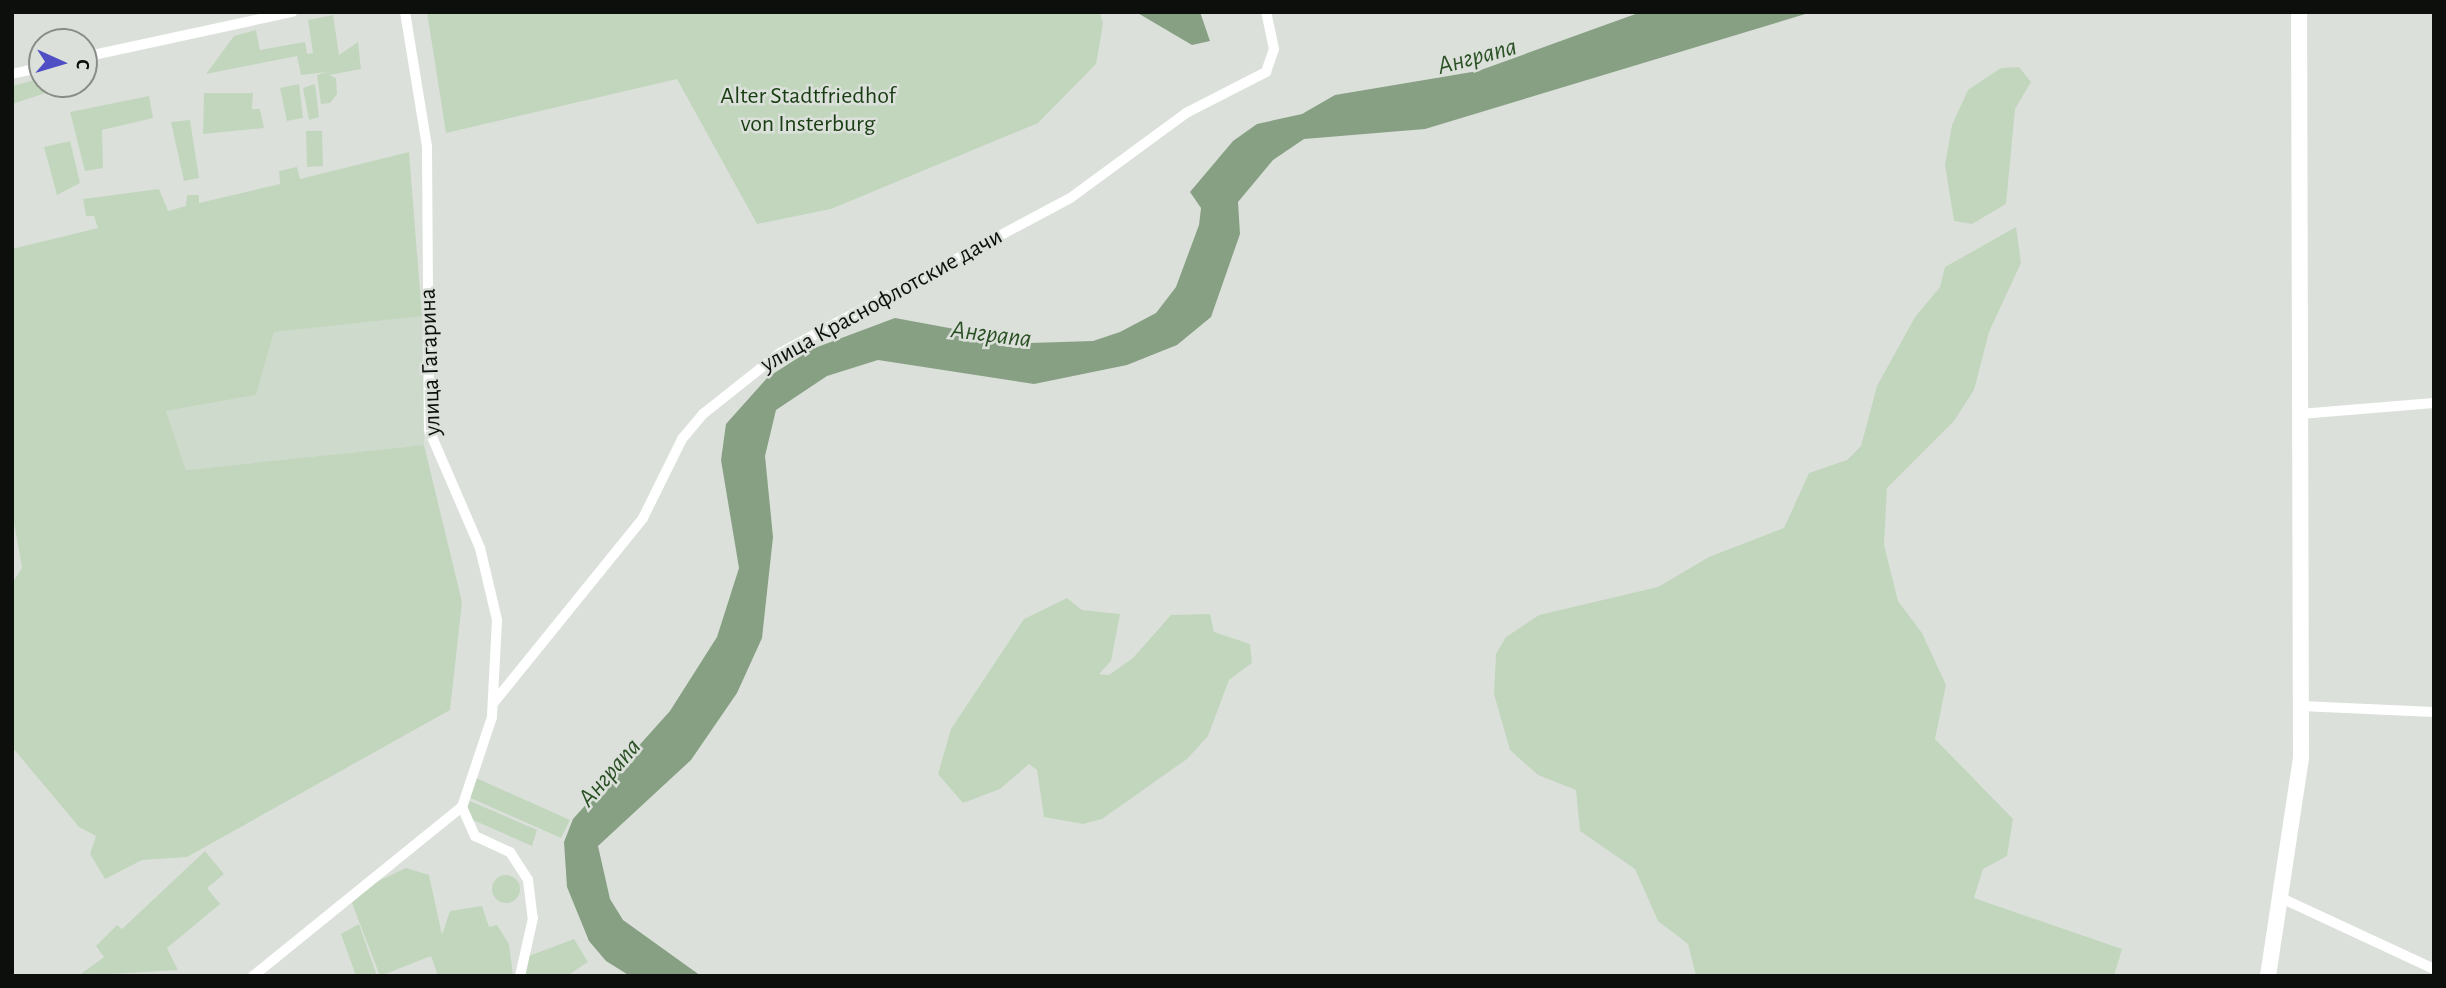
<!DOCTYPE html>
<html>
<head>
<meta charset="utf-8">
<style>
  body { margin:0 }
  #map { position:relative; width:2446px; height:988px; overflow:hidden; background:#dbe1da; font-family:"Alegreya Sans",sans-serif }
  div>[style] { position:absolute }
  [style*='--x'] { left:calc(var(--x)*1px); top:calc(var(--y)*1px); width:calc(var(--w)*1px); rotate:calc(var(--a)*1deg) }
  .built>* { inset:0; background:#cedacc }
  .green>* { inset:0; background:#c2d6be }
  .round { border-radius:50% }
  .water>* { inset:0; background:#87a083 }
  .street>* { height:10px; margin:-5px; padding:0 5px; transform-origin:5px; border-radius:5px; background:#fff }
  .secondary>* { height:16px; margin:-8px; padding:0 8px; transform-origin:8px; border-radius:8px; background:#fff }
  span { translate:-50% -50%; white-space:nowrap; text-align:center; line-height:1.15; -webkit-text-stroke:5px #dbe1da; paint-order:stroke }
  .park-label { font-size:24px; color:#193d13 }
  .street-label { font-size:24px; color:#0d0f0d }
  .water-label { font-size:26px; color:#2b5025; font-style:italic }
  .frame { position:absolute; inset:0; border:14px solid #0d0f0d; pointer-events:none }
  .north { position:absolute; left:28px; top:28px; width:70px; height:70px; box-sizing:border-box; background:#dbe1da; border:2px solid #898d88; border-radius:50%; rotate:94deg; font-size:19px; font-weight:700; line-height:28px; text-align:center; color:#0d0f0d }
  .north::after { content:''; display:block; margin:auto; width:24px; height:32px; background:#4f4ec4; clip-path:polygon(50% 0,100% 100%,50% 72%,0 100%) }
</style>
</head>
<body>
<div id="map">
  <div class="built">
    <i style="clip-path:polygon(354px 306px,422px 316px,424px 445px,186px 470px,166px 411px,256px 395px,274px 332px)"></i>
  </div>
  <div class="green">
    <i style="clip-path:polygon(427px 12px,1100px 12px,1103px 24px,1096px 64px,1038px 123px,831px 209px,757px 224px,677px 79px,446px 133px)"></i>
    <i style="clip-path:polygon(333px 15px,339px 55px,358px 42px,361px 69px,329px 75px,336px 78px,337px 94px,330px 103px,321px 104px,317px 75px,327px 72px,301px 75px,297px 56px,206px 74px,234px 36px,256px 30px,260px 50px,305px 42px,307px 54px,313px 53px,308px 20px)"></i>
    <i style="clip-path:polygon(2019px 67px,2031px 82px,2015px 109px,2006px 204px,1972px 224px,1954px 221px,1945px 165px,1952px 125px,1968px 90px,2001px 68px)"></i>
    <i style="clip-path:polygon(42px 78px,42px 84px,58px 89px,12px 104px,12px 86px)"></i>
    <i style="clip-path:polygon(299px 84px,303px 118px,287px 121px,280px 88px)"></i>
    <i style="clip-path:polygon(315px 84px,319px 117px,309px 120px,303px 88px)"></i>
    <i style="clip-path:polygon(204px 93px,253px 93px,252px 109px,260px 109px,264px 128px,203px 134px)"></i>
    <i style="clip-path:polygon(149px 96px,153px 118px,102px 130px,103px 168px,85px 171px,70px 112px)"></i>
    <i style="clip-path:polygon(190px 120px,199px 178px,184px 181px,171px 122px)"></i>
    <i style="clip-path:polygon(306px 131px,322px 131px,323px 166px,307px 167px)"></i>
    <i style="clip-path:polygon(70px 141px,80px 183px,57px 195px,44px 147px)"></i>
    <i style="clip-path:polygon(409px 152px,422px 316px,274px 332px,256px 395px,166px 411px,186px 470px,424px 445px,462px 602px,450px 710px,187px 857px,142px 860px,105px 879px,90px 854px,96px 836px,79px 827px,12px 747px,12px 583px,22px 568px,12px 511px,12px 249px,98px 228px,94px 216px,86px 216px,83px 199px,159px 189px,168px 211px,186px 206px,187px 195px,199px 195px,199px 203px,280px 184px,279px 171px,297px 167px,300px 179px)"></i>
    <i style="clip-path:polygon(2016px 227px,2021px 263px,1989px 332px,1974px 390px,1954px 421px,1887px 488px,1884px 545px,1898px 601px,1922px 633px,1946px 685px,1935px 739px,2013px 819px,2007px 856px,1983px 869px,1974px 898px,2122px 949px,2114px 976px,1696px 976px,1688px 944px,1658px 921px,1635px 869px,1580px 831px,1576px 790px,1538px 775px,1510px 750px,1494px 694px,1496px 654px,1506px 637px,1539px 615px,1658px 587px,1709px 557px,1784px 528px,1809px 473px,1847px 460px,1861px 446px,1877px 386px,1915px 317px,1940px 287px,1945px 267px)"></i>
    <i style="clip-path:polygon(1067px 598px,1082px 610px,1120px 614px,1111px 661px,1099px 674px,1109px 675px,1133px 658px,1171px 615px,1210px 614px,1214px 632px,1250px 644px,1252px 663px,1229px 680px,1208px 736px,1187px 759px,1102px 819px,1083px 824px,1044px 817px,1037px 770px,1029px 764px,1000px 789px,963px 803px,938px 774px,951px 729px,1024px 619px)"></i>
    <i style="clip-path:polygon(474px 777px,570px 820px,561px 838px,466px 796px)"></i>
    <i style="clip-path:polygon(470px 801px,537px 830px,532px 846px,464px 816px)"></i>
    <i style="clip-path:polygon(205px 851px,224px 874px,207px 888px,220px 904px,167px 948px,178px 970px,78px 976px,104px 957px,96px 946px,117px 925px,122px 929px)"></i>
    <i style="clip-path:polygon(406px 868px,429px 875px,442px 935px,450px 911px,482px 906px,489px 927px,497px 925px,509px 944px,513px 976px,438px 976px,431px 956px,380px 976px,352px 903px,370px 885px)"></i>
    <i class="round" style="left:492px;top:875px;width:28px;height:28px"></i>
    <i style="clip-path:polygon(359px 924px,377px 976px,356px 976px,341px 934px)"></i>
    <i style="clip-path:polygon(574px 939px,588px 962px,567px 976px,525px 976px,529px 956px)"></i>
  </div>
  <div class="water">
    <i style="clip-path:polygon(1136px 12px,1200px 12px,1210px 41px,1192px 45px)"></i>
    <i style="clip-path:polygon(1641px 12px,1812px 12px,1425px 129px,1304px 139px,1273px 160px,1238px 202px,1240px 234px,1211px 317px,1177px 345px,1127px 365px,1034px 384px,878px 360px,827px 376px,776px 410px,765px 456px,773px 537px,762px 638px,737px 693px,691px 760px,598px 846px,610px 899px,623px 920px,701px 976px,630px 976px,606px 961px,589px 941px,567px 887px,564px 842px,573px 819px,670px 711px,717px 637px,739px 568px,721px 460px,726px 424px,768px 377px,812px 349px,895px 318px,1030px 343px,1093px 341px,1120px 332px,1156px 313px,1176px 287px,1199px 225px,1201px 208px,1190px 192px,1233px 141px,1257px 124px,1302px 114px,1335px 95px,1478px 71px)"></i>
  </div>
  <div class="street">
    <i style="--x:405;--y:12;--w:137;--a:80.7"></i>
    <i style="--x:427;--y:147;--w:283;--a:89.6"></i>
    <i style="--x:429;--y:430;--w:129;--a:66.6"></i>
    <i style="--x:480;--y:548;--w:74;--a:76.7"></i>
    <i style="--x:497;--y:620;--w:97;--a:93"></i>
    <i style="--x:492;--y:717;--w:95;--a:108.4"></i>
    <i style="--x:462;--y:807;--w:32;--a:66"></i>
    <i style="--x:475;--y:836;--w:38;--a:25"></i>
    <i style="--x:510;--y:852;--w:33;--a:57"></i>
    <i style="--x:528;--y:880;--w:38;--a:83"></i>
    <i style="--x:533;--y:918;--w:59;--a:102.6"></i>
    <i style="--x:84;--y:57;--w:213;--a:-12.2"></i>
    <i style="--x:12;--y:74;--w:31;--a:-13"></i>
    <i style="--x:2300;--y:414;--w:134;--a:-4.7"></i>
    <i style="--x:495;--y:701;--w:235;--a:-51"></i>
    <i style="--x:643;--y:518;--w:88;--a:-63.7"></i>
    <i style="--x:682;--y:439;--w:33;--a:-50"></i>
    <i style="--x:703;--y:414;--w:98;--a:-38.4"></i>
    <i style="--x:780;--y:353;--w:327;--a:-28.1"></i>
    <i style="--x:1069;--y:199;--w:145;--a:-36.3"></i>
    <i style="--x:1186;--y:113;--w:90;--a:-27.1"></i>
    <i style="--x:1266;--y:72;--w:24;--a:-71"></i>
    <i style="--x:1274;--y:49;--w:38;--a:-102"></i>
    <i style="--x:2301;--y:706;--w:133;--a:2.6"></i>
    <i style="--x:2281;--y:898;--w:169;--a:24.9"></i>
    <i style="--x:253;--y:976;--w:269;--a:-39"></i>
  </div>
  <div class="secondary">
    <i style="--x:2268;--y:976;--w:220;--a:-81.4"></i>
    <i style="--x:2301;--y:758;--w:746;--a:-90.15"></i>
  </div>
  <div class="park-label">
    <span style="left:808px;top:111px">Alter Stadtfriedhof<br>von Insterburg</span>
  </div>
  <div class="street-label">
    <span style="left:882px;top:301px;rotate:-29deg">улица Краснофлотские дачи</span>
    <span style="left:431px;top:362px;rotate:-92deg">улица Гагарина</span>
  </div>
  <div class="water-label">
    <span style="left:1477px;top:57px;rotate:-15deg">Анграпа</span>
    <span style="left:991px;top:335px;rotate:7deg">Анграпа</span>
    <span style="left:610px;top:773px;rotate:-49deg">Анграпа</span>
  </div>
  <div class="frame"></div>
  <div class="north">С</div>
</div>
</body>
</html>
